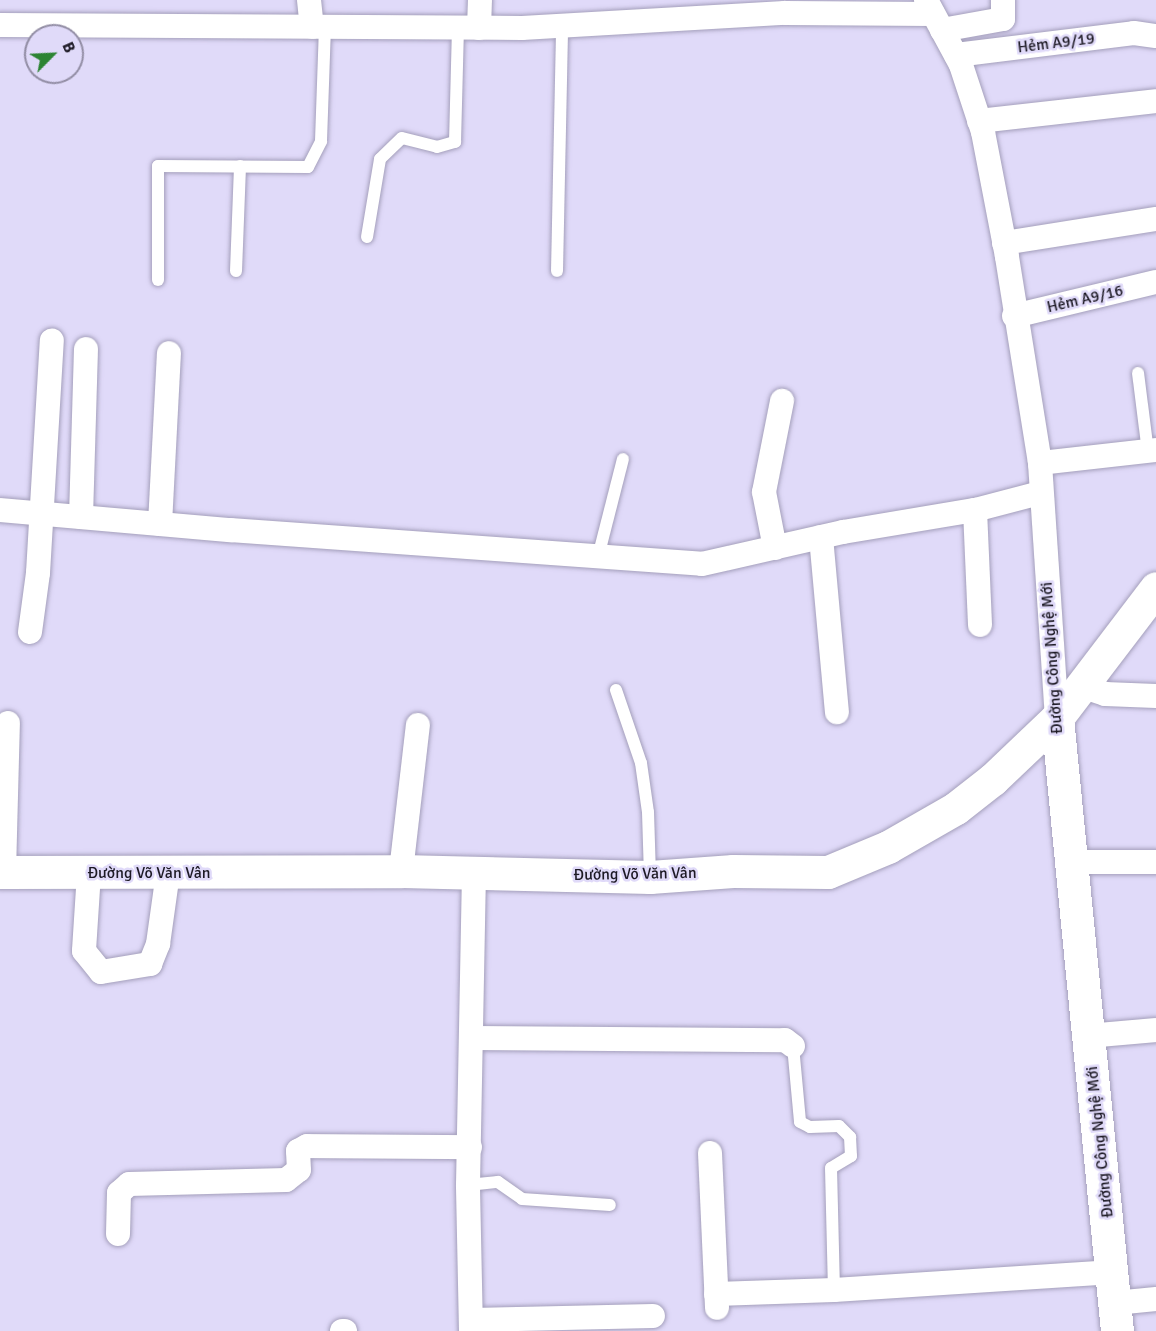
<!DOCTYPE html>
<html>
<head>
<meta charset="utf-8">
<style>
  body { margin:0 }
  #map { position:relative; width:1156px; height:1331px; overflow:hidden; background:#e0daf9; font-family:Signika,sans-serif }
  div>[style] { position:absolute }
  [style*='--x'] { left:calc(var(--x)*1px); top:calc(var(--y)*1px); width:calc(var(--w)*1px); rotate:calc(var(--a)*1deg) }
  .roads { filter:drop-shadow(0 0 2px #a49fbb) drop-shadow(0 0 2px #a49fbb) }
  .lane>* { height:12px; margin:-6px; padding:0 6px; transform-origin:6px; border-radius:6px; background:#fff }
  .street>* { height:24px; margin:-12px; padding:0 12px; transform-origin:12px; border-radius:12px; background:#fff }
  .secondary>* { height:33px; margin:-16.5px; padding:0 16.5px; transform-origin:16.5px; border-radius:16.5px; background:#fff }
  span { translate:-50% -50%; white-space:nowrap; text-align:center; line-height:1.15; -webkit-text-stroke:5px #e0daf9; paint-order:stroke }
  .street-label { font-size:16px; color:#1d1a25 }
  .north { position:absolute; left:24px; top:24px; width:60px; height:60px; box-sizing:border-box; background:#e0daf9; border:2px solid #928da4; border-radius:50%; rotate:66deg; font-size:16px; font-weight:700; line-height:24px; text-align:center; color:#1d1a25 }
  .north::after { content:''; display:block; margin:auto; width:21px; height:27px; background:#2c8433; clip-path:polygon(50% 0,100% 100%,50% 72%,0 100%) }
</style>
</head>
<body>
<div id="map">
  <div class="roads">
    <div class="lane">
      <i style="--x:367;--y:237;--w:79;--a:-80.5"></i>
      <i style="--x:380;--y:159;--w:30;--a:-44"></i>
      <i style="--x:402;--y:138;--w:36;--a:14"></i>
      <i style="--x:437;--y:147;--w:19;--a:-16"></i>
      <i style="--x:455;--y:142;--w:114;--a:-88.5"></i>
      <i style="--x:236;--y:271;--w:105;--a:-87.8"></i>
      <i style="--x:557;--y:271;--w:248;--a:-88.8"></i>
      <i style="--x:158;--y:280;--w:114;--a:-90"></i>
      <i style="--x:158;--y:166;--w:150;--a:0.4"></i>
      <i style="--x:308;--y:167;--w:29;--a:-63"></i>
      <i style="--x:321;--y:141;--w:114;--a:-88"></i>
      <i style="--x:1138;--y:373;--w:80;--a:82.8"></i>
      <i style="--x:598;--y:557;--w:101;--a:-75.7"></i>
      <i style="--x:616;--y:690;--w:77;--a:71.1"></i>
      <i style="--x:641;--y:763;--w:49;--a:81.9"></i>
      <i style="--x:648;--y:812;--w:64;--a:88.2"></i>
      <i style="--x:793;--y:1046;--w:76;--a:84.7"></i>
      <i style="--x:800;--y:1122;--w:11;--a:27"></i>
      <i style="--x:810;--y:1127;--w:29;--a:-2"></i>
      <i style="--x:839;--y:1126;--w:16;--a:45"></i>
      <i style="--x:850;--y:1137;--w:19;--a:87"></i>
      <i style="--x:851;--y:1156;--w:23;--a:149"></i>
      <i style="--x:831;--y:1168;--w:122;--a:88.6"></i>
      <i style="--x:468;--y:1185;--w:30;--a:-6"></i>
      <i style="--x:498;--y:1182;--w:29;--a:35"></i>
      <i style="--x:522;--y:1199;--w:88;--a:3.9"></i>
    </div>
    <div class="street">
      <i style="--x:309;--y:0;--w:27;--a:84"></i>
      <i style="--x:926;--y:0;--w:74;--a:61.7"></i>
      <i style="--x:961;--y:65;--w:71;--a:71.8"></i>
      <i style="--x:983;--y:132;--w:127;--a:79.1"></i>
      <i style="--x:1007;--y:257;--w:209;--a:80.9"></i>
      <i style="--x:1040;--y:463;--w:256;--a:86.2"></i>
      <i style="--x:0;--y:25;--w:522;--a:0.33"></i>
      <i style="--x:522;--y:28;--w:263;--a:-3.3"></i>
      <i style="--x:785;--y:13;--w:148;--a:0.4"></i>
      <i style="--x:479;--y:28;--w:28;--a:-88"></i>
      <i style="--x:942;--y:30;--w:62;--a:-10.2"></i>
      <i style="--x:1003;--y:19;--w:19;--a:-90"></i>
      <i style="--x:956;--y:55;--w:179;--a:-7"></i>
      <i style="--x:1134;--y:33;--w:22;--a:8"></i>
      <i style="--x:979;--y:121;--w:178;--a:-6.4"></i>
      <i style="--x:1004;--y:243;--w:154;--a:-9"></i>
      <i style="--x:1014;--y:316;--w:146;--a:-13.5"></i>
      <i style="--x:1040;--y:463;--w:117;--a:-6.4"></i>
      <i style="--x:0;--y:510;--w:231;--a:5"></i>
      <i style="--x:230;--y:530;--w:473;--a:4.1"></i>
      <i style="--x:702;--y:564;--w:145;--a:-12.8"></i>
      <i style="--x:843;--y:532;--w:134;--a:-9.5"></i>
      <i style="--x:975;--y:510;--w:67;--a:-14.7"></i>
      <i style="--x:975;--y:510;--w:115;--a:87.5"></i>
      <i style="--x:81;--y:517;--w:168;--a:-88.3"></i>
      <i style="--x:160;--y:524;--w:171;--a:-87"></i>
      <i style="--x:821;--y:537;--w:176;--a:84.8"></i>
      <i style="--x:775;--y:548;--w:57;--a:-101.1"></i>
      <i style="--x:764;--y:492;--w:93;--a:-78.8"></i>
      <i style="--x:30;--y:632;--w:60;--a:-82.3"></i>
      <i style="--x:38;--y:573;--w:233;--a:-86.6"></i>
      <i style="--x:1081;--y:686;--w:25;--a:18"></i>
      <i style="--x:1105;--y:694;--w:51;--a:2.2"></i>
      <i style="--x:1070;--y:862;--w:86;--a:0"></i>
      <i style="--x:401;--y:871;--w:147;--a:-83.4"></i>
      <i style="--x:4;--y:872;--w:149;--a:-88.5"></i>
      <i style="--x:89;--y:873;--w:78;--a:93.7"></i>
      <i style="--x:84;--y:951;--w:27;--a:51"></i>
      <i style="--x:101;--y:972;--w:50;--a:-9.3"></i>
      <i style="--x:150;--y:964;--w:22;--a:-68"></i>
      <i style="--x:158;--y:944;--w:72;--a:-82"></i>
      <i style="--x:1088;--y:1036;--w:68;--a:-5"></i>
      <i style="--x:473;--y:1038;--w:312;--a:0.4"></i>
      <i style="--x:785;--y:1040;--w:10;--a:37"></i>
      <i style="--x:710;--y:1153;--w:155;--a:87.4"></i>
      <i style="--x:118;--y:1234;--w:41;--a:-88.6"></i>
      <i style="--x:119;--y:1193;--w:13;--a:-42"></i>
      <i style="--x:129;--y:1184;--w:157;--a:-1.5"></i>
      <i style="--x:286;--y:1180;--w:16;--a:-38"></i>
      <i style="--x:299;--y:1170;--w:19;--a:-93"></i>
      <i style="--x:298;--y:1151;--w:10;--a:-29"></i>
      <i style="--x:307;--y:1146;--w:163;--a:0.4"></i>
      <i style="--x:716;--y:1294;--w:118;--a:-1.9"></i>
      <i style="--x:834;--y:1290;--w:280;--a:-3.7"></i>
      <i style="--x:1115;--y:1303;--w:41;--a:-5.6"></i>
      <i style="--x:472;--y:1320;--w:181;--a:-1.3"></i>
      <i style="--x:342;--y:1331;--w:3;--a:0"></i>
      <i style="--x:471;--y:1331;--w:146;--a:-91.2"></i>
      <i style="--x:468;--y:1185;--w:312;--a:-88.9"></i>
    </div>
    <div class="secondary">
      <i style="--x:1057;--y:718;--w:616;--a:84.41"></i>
      <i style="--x:0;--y:872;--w:401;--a:-0.1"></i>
      <i style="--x:401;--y:871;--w:249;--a:1.4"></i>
      <i style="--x:650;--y:877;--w:83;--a:-4.1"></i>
      <i style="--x:733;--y:871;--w:95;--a:0.6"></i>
      <i style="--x:828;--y:872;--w:65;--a:-22.6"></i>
      <i style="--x:888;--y:847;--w:78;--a:-29.8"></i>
      <i style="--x:956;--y:808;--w:47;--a:-38.1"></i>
      <i style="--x:993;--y:779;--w:88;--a:-43.6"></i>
      <i style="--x:1057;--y:718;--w:163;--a:-52.7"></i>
    </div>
  </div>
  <div class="street-label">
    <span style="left:1056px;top:43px;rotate:-7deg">Hẻm A9/19</span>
    <span style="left:1085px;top:299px;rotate:-13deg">Hẻm A9/16</span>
    <span style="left:1052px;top:658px;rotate:-94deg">Đường Công Nghệ Mới</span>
    <span style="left:149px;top:873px">Đường Võ Văn Vân</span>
    <span style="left:635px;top:874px;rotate:-1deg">Đường Võ Văn Vân</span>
    <span style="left:1100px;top:1142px;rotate:-96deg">Đường Công Nghệ Mới</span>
  </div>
  <div class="north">B</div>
</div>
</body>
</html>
